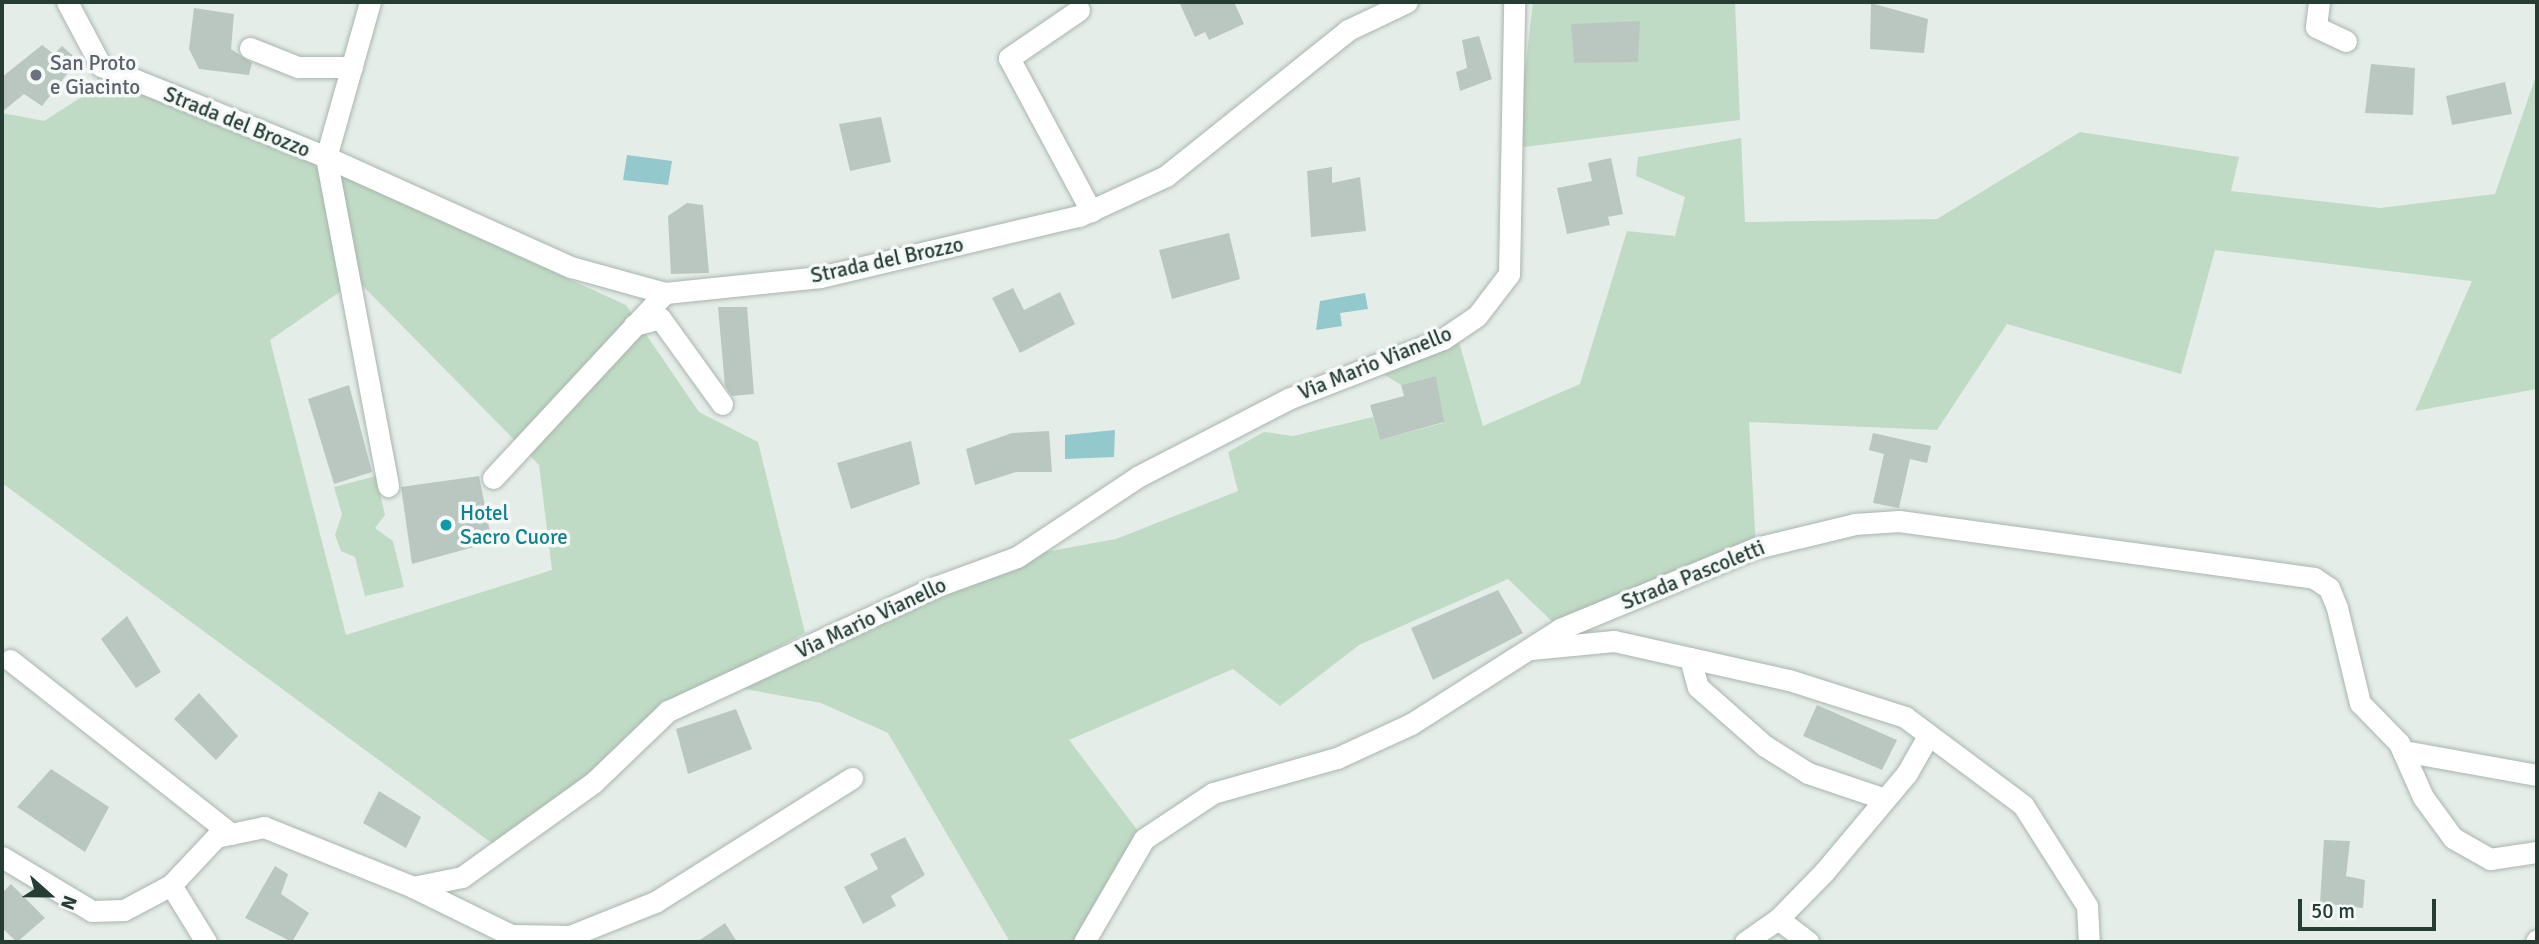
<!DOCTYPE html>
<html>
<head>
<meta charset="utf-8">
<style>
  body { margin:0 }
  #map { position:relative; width:2539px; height:944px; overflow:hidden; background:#e5ede8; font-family:Signika,sans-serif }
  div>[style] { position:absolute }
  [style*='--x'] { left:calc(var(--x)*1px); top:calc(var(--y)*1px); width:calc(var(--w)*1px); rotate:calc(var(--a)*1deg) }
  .green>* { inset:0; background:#c0dbc5 }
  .water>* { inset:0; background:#93c8cc }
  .building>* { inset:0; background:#bac7c1 }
  .roads { filter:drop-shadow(0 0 2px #a8b5ae) drop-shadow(0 0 2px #a8b5ae) }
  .minor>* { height:21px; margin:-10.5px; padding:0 10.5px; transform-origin:10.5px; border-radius:10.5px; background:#fff }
  .dots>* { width:19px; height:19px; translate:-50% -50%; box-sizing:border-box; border:4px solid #f5f9f7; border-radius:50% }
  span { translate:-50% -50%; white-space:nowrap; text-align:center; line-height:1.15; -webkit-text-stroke:7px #f5f9f7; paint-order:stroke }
  .worship-label { font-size:21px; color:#5b616d }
  .left { translate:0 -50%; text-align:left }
  .street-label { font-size:21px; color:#263d34 }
  .culture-label { font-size:21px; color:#0d838f }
  .frame { position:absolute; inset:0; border:4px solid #263d34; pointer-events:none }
  .north { position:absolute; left:14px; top:860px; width:70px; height:70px; -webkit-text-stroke:5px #f5f9f7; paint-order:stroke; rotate:111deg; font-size:19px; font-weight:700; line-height:28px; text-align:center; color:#263d34 }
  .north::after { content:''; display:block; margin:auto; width:24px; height:32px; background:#263d34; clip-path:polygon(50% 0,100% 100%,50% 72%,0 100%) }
  .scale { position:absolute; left:2298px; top:899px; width:138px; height:32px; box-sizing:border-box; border:4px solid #263d34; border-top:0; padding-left:9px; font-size:21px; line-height:24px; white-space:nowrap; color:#263d34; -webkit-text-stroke:5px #f5f9f7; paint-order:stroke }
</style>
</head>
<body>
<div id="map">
  <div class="green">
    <i style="clip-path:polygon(1533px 2px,1735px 2px,1740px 120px,1516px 148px)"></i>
    <i style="clip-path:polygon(evenodd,101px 66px,467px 221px,455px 227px,626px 305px,699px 412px,758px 442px,805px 633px,665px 706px,590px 776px,493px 844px,2px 483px,2px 113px,44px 121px,94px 89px,101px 66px,357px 280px,539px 465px,552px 570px,346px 635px,270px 340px,357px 280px)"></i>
    <i style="clip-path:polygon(2537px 73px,2537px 389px,2415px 411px,2472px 281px,2215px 250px,2181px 374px,2007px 324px,1937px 430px,1749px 422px,1756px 548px,1560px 629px,1508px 579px,1359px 645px,1280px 706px,1233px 669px,1069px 740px,1144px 839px,1084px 942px,1010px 942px,888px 733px,821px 703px,723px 685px,1017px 557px,1116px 539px,1238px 491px,1228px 452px,1264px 432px,1293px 436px,1373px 417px,1380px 440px,1443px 423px,1436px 376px,1401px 385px,1380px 372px,1459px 342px,1483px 426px,1580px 384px,1627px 231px,1675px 236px,1685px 197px,1636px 176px,1638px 157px,1741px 138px,1745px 222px,1937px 219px,2080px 132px,2239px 157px,2231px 191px,2380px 208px,2495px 194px)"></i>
    <i style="clip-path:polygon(376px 476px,385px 515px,375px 528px,393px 541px,404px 587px,365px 596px,355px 557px,341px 551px,335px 535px,342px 514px,334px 487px)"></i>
  </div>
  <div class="water">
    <i style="clip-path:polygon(627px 155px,672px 161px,668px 185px,623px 180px)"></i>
    <i style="clip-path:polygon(1365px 293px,1368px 309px,1340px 313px,1342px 326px,1316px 330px,1320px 301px)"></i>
    <i style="clip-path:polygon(1115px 430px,1114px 457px,1065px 459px,1065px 435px)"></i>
  </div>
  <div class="building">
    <i style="clip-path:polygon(1179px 2px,1234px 2px,1244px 24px,1209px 40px,1205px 32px,1195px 37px)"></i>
    <i style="clip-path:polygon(1871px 3px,1928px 19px,1924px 53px,1870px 49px)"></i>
    <i style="clip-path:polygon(194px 8px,234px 14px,231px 49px,252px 63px,249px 75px,199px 69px,189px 49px)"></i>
    <i style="clip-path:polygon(1640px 21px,1638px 62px,1574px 63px,1571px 24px)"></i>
    <i style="clip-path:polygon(1479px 36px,1492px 79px,1460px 91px,1456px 72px,1467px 68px,1462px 40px)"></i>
    <i style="clip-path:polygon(42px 45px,54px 54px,62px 46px,78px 60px,42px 106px,24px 94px,2px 112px,2px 77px)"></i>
    <i style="clip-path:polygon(2371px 64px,2415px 68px,2413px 115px,2365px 113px)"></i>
    <i style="clip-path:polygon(2505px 82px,2512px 114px,2452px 125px,2446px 96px)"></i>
    <i style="clip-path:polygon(881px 117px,891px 162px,850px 171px,839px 124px)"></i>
    <i style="clip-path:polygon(1611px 158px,1623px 214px,1608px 217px,1610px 225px,1567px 234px,1557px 188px,1592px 181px,1588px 163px)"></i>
    <i style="clip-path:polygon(1332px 167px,1332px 183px,1360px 177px,1366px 231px,1311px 237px,1307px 171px)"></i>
    <i style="clip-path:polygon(687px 203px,703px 205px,709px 273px,671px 274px,668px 216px)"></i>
    <i style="clip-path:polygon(1229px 233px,1240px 279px,1172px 299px,1159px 250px)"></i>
    <i style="clip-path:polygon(1013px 288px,1024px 310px,1060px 292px,1075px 324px,1020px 353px,992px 298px)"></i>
    <i style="clip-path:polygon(718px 307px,747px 307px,754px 394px,732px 396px,725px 386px)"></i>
    <i style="clip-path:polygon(1436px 376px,1444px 422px,1380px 440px,1370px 405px,1404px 396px,1401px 385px)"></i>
    <i style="clip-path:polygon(349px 385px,372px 472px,334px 484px,308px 399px)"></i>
    <i style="clip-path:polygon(1049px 431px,1052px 472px,1016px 472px,975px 485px,966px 449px,1012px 433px)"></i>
    <i style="clip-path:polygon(1873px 433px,1931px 446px,1927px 463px,1910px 459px,1899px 508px,1873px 503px,1884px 454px,1869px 450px)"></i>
    <i style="clip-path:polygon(911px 441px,920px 484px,851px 509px,837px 463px)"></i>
    <i style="clip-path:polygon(479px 476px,492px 542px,412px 564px,401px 487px)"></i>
    <i style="clip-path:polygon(1498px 590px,1523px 633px,1433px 680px,1411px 628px)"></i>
    <i style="clip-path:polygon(127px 616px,161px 672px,136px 688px,101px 639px)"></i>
    <i style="clip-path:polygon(199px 693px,238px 736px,216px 760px,174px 719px)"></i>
    <i style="clip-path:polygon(1817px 705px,1897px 740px,1882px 770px,1803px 736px)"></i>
    <i style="clip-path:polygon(736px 709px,752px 749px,688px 774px,676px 729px)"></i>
    <i style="clip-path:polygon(51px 769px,109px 807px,85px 852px,17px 807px)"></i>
    <i style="clip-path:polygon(379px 791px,421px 817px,406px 848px,363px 823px)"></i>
    <i style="clip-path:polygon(905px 837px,925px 875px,891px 896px,896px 906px,863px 924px,844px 887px,878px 869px,870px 854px)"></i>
    <i style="clip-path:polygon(2324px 840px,2350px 841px,2346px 876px,2365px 880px,2363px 908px,2320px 903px)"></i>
    <i style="clip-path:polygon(275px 866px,288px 874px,281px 894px,309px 913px,292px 942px,245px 918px)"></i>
    <i style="clip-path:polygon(11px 884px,45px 918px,17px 942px,2px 928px,2px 893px)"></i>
    <i style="clip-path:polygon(725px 923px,737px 942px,697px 942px)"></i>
  </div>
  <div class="roads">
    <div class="minor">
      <i style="--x:67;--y:2;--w:72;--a:62"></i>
      <i style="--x:101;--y:66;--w:243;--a:22"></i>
      <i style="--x:326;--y:157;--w:269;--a:24.2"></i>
      <i style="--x:571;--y:267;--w:98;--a:15.5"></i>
      <i style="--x:665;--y:293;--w:156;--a:-5.9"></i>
      <i style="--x:820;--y:277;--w:266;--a:-13.3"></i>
      <i style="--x:1079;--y:216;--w:96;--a:-24.7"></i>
      <i style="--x:1166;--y:176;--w:233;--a:-38.7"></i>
      <i style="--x:1348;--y:30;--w:65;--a:-25.4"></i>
      <i style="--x:370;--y:2;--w:161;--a:105.8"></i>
      <i style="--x:326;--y:157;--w:335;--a:79.3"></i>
      <i style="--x:2319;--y:2;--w:25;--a:97"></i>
      <i style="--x:2316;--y:27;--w:33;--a:25"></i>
      <i style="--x:1079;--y:10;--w:85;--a:145.6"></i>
      <i style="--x:1009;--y:58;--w:174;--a:61.8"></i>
      <i style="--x:250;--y:48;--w:52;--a:21.6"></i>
      <i style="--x:298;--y:67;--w:54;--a:0"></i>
      <i style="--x:634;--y:325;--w:27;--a:-15"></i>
      <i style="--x:660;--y:318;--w:106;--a:54.2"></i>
      <i style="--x:493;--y:478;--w:253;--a:-47.1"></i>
      <i style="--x:1531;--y:649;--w:83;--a:-5.5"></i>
      <i style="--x:1614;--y:641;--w:179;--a:12.6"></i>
      <i style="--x:1789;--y:680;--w:122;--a:17.7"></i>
      <i style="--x:1905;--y:717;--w:147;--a:36.7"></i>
      <i style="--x:2023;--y:805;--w:120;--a:57.6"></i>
      <i style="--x:2087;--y:906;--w:36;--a:87"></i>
      <i style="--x:1690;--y:658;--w:30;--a:75"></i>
      <i style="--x:1698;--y:687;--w:89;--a:41.4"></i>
      <i style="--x:1765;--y:746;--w:51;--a:32.1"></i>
      <i style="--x:1808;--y:773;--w:81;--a:18.7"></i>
      <i style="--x:10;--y:660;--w:281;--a:38.2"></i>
      <i style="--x:2403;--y:751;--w:136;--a:10.2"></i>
      <i style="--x:2;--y:857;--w:105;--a:31"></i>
      <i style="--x:92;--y:911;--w:32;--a:-2"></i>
      <i style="--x:124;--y:910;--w:53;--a:-28"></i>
      <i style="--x:171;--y:885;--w:66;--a:-46.8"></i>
      <i style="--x:216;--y:837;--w:49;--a:-11.8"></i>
      <i style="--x:264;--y:827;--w:161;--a:21.9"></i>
      <i style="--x:413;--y:887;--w:50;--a:-11.5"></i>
      <i style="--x:462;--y:877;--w:163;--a:-35.7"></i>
      <i style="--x:594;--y:782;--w:103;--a:-43.8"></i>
      <i style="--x:668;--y:711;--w:294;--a:-24.9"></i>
      <i style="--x:935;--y:587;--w:87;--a:-20.1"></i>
      <i style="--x:1017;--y:557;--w:146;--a:-33.6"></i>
      <i style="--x:1139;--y:476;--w:168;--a:-27.3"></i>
      <i style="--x:1288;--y:399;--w:166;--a:-21.2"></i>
      <i style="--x:1443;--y:339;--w:41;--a:-34.1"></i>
      <i style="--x:1477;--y:316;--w:53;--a:-52.7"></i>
      <i style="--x:1509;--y:274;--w:272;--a:-88.9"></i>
      <i style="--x:171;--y:885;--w:67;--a:58.4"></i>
      <i style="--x:413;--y:887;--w:109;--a:26.1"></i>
      <i style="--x:511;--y:935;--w:59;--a:1"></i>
      <i style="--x:570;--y:936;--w:92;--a:-21.8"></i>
      <i style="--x:655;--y:902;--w:233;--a:-32.2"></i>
      <i style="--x:1778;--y:919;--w:38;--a:37"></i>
      <i style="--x:1084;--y:942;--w:119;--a:-59.8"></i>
      <i style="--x:1144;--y:839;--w:83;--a:-33.7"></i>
      <i style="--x:1213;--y:793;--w:129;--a:-15.8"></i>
      <i style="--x:1337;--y:758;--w:81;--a:-24.7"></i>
      <i style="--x:1411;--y:724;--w:177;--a:-32.5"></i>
      <i style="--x:1560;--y:629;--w:212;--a:-22.5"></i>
      <i style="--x:1756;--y:548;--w:102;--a:-13.6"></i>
      <i style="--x:1855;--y:524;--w:44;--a:-3.9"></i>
      <i style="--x:1899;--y:521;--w:419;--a:7.8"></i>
      <i style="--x:2314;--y:578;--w:18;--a:34"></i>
      <i style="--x:2329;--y:588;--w:22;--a:68"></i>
      <i style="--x:2337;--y:608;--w:98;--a:76.4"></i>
      <i style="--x:2360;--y:703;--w:56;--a:45.7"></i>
      <i style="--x:2399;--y:743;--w:59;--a:66"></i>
      <i style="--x:2423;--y:797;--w:51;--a:53.8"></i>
      <i style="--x:2453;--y:838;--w:43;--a:29.6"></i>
      <i style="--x:2490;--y:859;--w:48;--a:-8.5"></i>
      <i style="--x:1745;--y:942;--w:40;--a:-34.9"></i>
      <i style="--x:1778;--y:919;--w:66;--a:-45.6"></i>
      <i style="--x:1824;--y:872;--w:129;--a:-50"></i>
      <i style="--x:1907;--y:773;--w:40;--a:-60.3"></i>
      <i style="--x:2536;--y:942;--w:2;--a:-63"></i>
    </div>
  </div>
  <div class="dots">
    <i style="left:36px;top:75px;background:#6b7280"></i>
    <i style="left:446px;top:525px;background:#0f9aa8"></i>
  </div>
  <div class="worship-label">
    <span class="left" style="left:50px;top:75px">San Proto<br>e Giacinto</span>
  </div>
  <div class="street-label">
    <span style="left:237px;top:122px;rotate:22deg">Strada del Brozzo</span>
    <span style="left:887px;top:260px;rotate:-12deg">Strada del Brozzo</span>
    <span style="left:1375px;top:363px;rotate:-22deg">Via Mario Vianello</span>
    <span style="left:1693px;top:575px;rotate:-22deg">Strada Pascoletti</span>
    <span style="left:871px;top:618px;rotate:-25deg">Via Mario Vianello</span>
  </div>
  <div class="culture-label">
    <span class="left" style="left:460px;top:525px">Hotel<br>Sacro Cuore</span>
  </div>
  <div class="frame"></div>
  <div class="north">N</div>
  <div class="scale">50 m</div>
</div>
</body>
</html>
